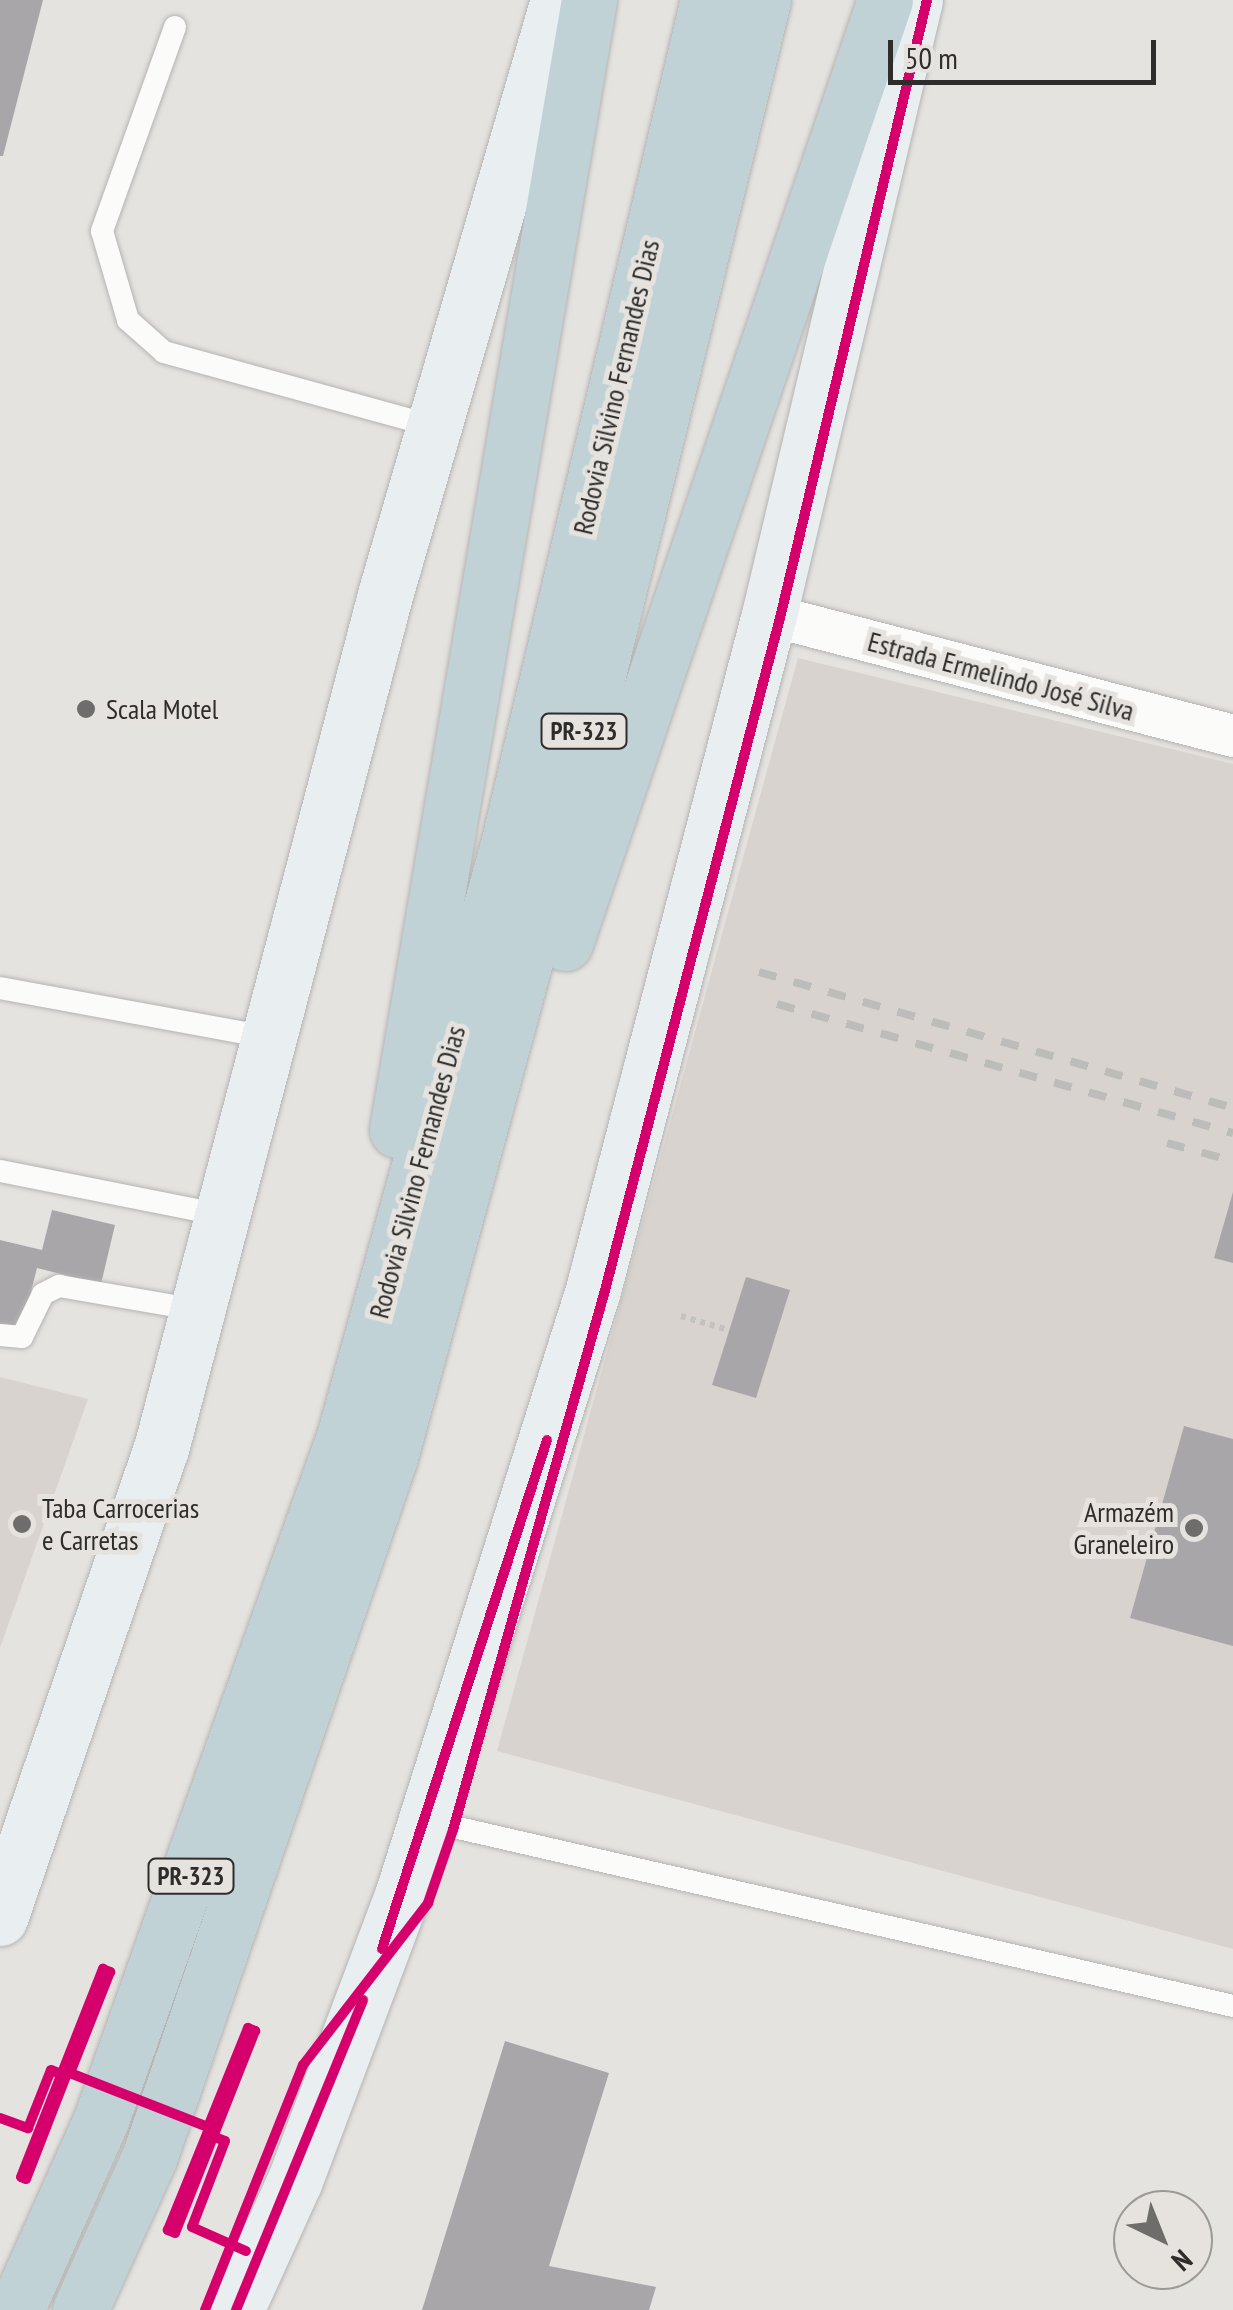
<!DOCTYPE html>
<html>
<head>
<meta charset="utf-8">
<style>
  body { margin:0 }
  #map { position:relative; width:1233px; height:2310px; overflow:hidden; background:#e5e3e0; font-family:"PT Sans Narrow",sans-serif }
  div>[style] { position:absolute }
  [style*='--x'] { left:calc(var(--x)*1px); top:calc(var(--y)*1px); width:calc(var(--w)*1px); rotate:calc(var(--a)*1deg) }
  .built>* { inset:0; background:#d8d3ce }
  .building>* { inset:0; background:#a9a6aa }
  .path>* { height:6px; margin-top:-3px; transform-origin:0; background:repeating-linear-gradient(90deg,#c3c2c2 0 5px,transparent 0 10px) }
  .roads { filter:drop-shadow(0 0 2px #b5b4b2) drop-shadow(0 0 2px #b5b4b2) }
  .lane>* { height:22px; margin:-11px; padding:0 11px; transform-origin:11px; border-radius:11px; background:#fbfbfa }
  .street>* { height:42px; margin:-21px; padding:0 21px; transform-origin:21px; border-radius:21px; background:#fbfbfa }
  .secondary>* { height:55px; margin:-27.5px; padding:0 27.5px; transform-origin:27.5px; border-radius:27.5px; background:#e9eef0 }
  .highway>* { height:55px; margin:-27.5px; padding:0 27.5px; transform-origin:27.5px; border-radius:27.5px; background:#c1d2d7 }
  .rail>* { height:8px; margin-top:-4px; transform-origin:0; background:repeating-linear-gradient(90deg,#bcbcbb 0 18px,transparent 0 36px) }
  .cycleway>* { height:10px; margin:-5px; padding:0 5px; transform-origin:5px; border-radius:5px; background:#d6006c }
  .dots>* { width:28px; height:28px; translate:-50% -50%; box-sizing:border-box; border:5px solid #e6e3df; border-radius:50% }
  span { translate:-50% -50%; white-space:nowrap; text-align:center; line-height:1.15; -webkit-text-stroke:10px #e6e3df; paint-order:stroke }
  .shield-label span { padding:2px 8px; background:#e6e3df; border:2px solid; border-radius:8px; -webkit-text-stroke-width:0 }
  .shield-label { font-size:25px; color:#2e2d2c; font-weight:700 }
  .street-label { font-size:28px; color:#2e2d2c }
  .poi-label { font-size:28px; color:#2e2d2c }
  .left { translate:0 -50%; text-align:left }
  .right { translate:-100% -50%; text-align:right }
  .north { position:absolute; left:1113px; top:2190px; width:100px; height:100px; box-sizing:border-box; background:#e6e3df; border:2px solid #9c9a97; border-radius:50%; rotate:137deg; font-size:28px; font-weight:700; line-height:40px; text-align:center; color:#2e2d2c }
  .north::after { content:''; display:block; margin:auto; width:35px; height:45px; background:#6e6d6b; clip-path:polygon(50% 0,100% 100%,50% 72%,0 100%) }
  .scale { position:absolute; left:888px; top:40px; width:268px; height:45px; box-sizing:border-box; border:5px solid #2e2d2c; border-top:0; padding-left:12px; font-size:30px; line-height:35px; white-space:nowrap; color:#2e2d2c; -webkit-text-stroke:8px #e6e3df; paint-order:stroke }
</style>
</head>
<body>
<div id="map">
  <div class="built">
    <i style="clip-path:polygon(798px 658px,1233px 764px,1233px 1949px,497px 1751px)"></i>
    <i style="clip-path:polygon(0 1377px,88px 1399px,0 1648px)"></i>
  </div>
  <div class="building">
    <i style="clip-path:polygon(0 0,43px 0,3px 156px,0 156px)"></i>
    <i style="clip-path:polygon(1233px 1192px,1233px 1263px,1214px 1258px)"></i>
    <i style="clip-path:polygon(52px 1210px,115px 1225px,101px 1284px,37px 1268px,20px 1335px,0 1330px,0 1240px,42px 1250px)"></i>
    <i style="clip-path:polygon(746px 1277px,790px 1290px,756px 1398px,712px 1385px)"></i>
    <i style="clip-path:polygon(1184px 1426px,1233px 1439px,1233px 1646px,1130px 1618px)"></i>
    <i style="clip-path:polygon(505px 2041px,609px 2073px,549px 2266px,656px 2287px,649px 2310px,422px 2310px)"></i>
  </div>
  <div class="path">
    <i style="--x:681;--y:1316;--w:50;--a:16.3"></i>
  </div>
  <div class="roads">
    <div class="lane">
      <i style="--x:175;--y:27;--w:217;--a:109.7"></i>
      <i style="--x:102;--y:231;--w:93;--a:73.7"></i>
      <i style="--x:128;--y:320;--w:48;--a:41.6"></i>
      <i style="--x:164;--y:352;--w:279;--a:15.4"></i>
      <i style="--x:0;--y:988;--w:272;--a:10.4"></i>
      <i style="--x:0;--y:1171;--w:227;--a:11.2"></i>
      <i style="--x:0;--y:1335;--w:22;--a:5"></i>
      <i style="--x:22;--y:1337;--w:48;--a:-64"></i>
      <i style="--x:43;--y:1294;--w:18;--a:-27"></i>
      <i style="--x:59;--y:1286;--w:141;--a:9.8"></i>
      <i style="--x:428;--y:1821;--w:826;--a:12.94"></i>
    </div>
    <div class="street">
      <i style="--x:769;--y:615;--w:480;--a:14.6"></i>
    </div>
    <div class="secondary">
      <i style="--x:0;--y:1918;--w:496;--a:-71.1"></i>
      <i style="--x:161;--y:1449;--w:883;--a:-75.3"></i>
      <i style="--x:385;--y:595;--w:620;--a:-73.79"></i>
      <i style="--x:236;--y:2310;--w:143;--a:-65.6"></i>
      <i style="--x:295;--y:2180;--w:303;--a:-69.4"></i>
      <i style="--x:402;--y:1896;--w:635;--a:-72.51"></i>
      <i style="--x:593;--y:1290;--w:698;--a:-75.39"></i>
      <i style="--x:769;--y:615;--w:632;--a:-76.65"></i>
    </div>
    <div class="highway">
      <i style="--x:565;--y:943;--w:996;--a:-71.26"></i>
      <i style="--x:397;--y:1130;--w:1146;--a:-80.36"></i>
      <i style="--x:16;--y:2310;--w:208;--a:-65.9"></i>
      <i style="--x:101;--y:2120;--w:728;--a:-70.42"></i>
      <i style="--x:345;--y:1434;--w:615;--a:-74.54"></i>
      <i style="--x:509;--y:841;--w:864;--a:-76.69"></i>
      <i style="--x:80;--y:2310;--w:167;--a:-65.6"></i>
      <i style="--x:149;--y:2158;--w:741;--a:-71.03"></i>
      <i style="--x:390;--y:1457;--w:625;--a:-74.79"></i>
      <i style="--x:554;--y:854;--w:879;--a:-76.25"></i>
    </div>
  </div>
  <div class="rail">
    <i style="--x:759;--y:972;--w:493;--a:16"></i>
    <i style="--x:777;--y:1004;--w:474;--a:15.8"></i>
    <i style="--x:1167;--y:1143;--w:68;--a:15.3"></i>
  </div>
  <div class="cycleway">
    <i style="--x:382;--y:1949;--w:535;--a:-72.04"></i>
    <i style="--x:0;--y:2118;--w:30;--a:20"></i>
    <i style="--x:28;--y:2128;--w:62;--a:-68.4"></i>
    <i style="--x:51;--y:2070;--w:16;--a:22"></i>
    <i style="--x:66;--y:2076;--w:110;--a:111.2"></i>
    <i style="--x:26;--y:2179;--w:5;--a:-158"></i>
    <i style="--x:21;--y:2177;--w:224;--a:-68.5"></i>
    <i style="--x:103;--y:1969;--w:8;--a:23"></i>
    <i style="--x:110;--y:1972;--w:109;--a:111.6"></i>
    <i style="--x:70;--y:2073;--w:148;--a:21.4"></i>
    <i style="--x:208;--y:2127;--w:107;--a:-68"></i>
    <i style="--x:248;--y:2028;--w:8;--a:23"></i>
    <i style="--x:255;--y:2031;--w:217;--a:111.6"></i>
    <i style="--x:175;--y:2233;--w:8;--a:-157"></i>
    <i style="--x:168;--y:2230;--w:104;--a:-67.9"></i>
    <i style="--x:207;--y:2134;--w:19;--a:21"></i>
    <i style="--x:225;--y:2141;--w:92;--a:111"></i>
    <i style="--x:192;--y:2227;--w:59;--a:24"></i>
    <i style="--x:205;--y:2310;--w:264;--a:-68.2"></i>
    <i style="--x:303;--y:2065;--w:205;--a:-52.3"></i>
    <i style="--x:428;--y:1903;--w:77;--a:-71.1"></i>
    <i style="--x:453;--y:1830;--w:557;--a:-74.27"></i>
    <i style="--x:604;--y:1294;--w:699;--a:-75.41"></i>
    <i style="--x:780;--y:618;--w:635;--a:-76.62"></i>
    <i style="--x:236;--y:2310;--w:335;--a:-67.7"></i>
  </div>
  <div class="dots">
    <i style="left:86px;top:709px;background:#6e6d6b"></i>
    <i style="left:22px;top:1524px;background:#6e6d6b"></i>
    <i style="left:1194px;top:1528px;background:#6e6d6b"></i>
  </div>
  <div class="shield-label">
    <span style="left:584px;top:731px">PR-323</span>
    <span style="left:191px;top:1876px">PR-323</span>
  </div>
  <div class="street-label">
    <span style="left:616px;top:387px;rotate:-77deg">Rodovia Silvino Fernandes Dias</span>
    <span style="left:1001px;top:676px;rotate:15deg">Estrada Ermelindo José Silva</span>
    <span style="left:417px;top:1172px;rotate:-75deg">Rodovia Silvino Fernandes Dias</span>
  </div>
  <div class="poi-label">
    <span class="left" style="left:106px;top:709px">Scala Motel</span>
    <span class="left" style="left:42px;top:1524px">Taba Carrocerias<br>e Carretas</span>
    <span class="right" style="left:1174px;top:1528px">Armazém<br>Graneleiro</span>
  </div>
  <div class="north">N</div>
  <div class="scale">50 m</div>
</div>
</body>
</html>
